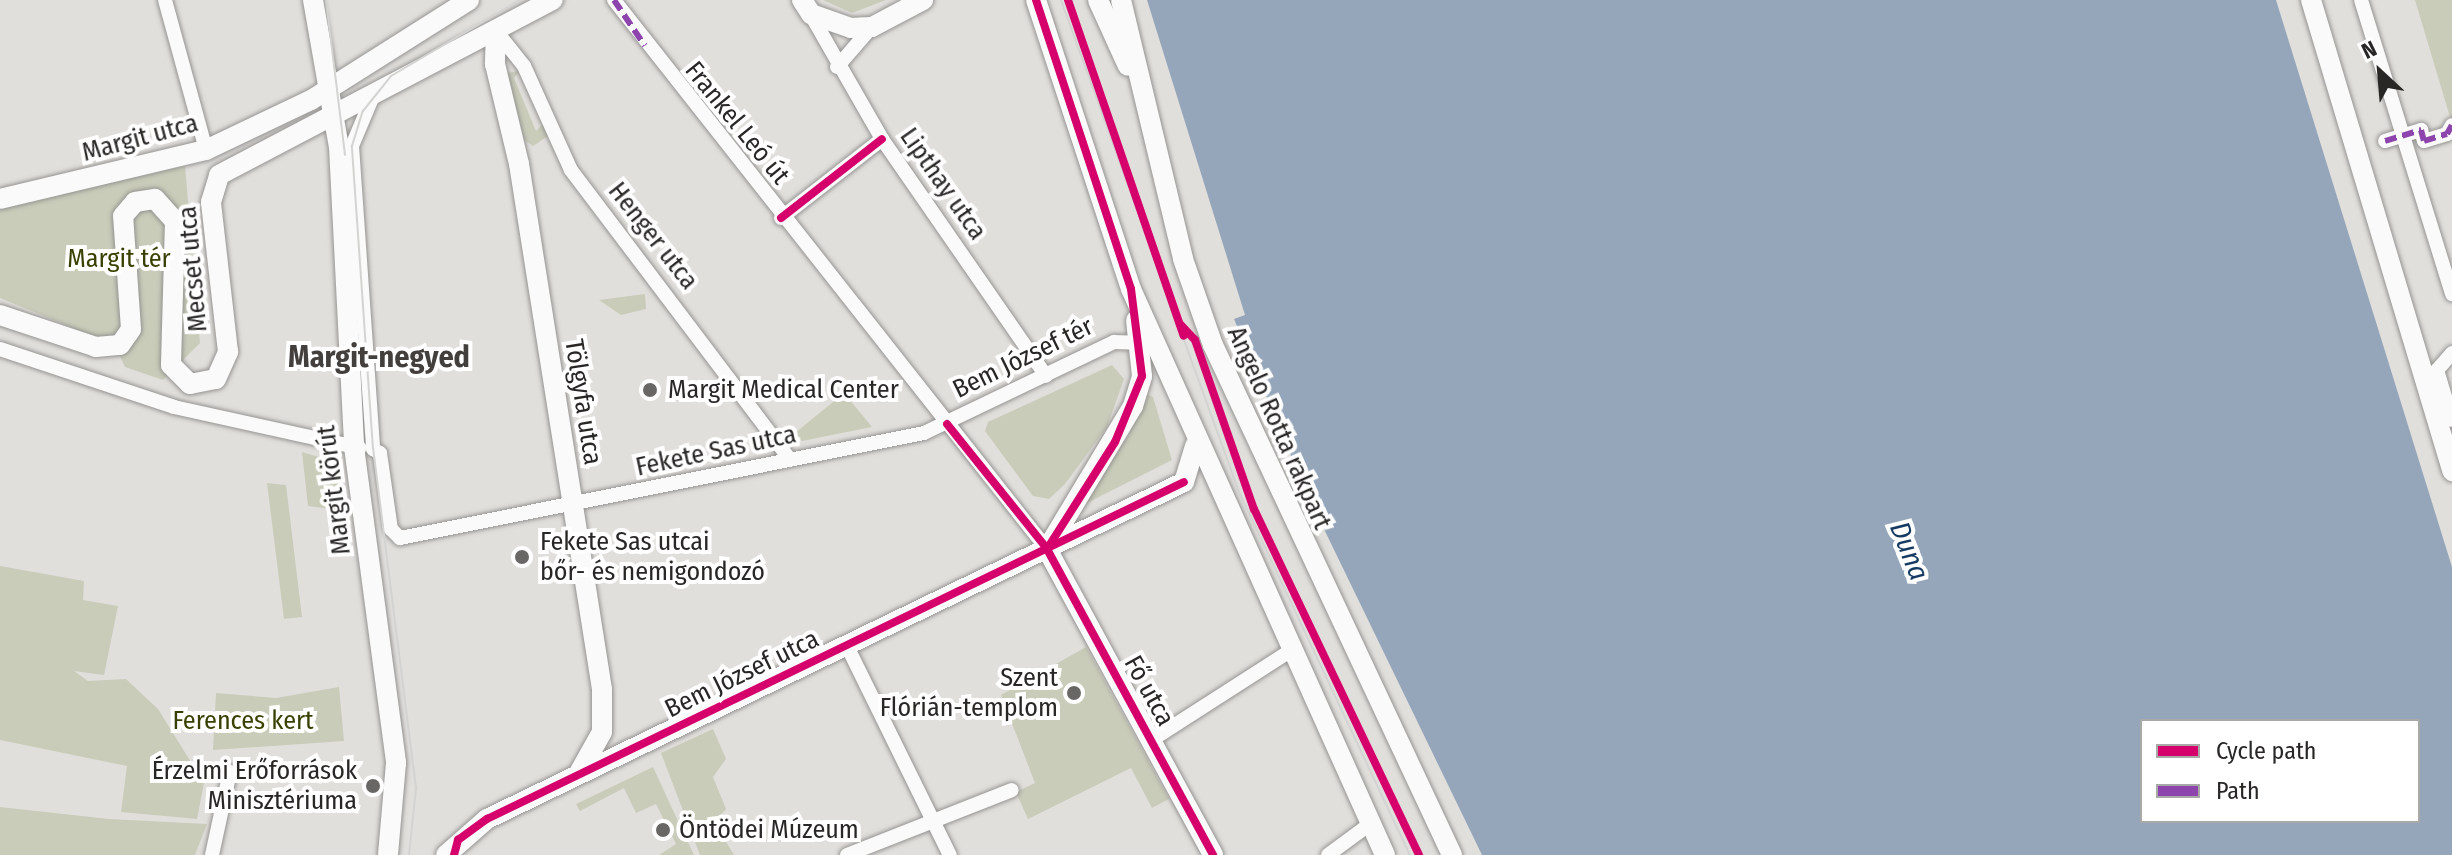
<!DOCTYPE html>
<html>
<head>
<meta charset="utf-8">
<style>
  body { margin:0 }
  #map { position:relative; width:2452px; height:855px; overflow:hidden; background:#e1dfdc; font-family:"Fira Sans Condensed",sans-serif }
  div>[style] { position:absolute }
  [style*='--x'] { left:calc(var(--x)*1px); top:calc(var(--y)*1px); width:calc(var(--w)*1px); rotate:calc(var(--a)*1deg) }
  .green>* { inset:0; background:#c9ccb9 }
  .water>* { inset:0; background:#95a6ba }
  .roads { filter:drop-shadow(0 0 2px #959492) drop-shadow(0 0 2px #959492) }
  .street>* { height:14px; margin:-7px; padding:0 7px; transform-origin:7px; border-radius:7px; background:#fafafa }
  .secondary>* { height:20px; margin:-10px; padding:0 10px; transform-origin:10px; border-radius:10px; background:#fafafa }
  .tram>* { height:2px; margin:-1px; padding:0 1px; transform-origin:1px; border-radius:1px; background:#d3d3d2 }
  .quiet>* { height:6px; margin-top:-3px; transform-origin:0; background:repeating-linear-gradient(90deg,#8e44ad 0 12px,transparent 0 18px) }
  .cycleway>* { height:8px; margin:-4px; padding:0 4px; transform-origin:4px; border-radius:4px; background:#d6006c }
  .dots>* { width:22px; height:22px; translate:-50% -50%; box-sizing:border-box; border:4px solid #fff; border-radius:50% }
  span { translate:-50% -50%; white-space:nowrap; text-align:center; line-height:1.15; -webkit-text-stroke:8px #fff; paint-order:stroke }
  .street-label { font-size:26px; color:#282726 }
  .park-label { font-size:26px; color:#394000 }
  .poi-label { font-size:26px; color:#282726 }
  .left { translate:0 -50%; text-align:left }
  .right { translate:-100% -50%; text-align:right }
  .water-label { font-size:28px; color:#153b63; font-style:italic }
  .quarter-label { font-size:30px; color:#423f3d; font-weight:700 }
  .legend { position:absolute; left:2140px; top:719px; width:280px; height:104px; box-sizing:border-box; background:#fff; border:2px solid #a9a9a8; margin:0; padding:10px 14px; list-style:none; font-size:24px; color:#282726 }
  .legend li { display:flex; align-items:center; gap:16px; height:40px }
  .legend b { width:40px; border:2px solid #a9a9a8 }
  .north { position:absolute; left:2340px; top:32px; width:80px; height:80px; -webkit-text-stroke:6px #fff; paint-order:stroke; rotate:334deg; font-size:22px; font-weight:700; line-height:32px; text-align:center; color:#282726 }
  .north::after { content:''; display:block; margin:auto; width:28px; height:36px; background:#282726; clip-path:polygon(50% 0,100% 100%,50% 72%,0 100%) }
</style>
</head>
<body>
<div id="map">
  <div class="green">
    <i style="clip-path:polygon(823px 0,886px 0,852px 13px)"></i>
    <i style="clip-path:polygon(2415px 0,2452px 0,2452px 125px,2450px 117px)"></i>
    <i style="clip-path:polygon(520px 71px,514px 78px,536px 131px,543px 124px,548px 136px,533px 146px,524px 140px,507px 73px)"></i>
    <i style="clip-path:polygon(185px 166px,200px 343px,163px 380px,125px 367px,110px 335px,97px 338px,0 298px,0 208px)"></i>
    <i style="clip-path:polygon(645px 294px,646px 309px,621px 315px,599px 300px)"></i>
    <i style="clip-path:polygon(1112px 365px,1124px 379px,1107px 427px,1065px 484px,1049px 499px,1033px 496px,985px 431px,988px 422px)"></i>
    <i style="clip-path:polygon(844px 393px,872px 427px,802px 441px,795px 433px)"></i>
    <i style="clip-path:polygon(1144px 393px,1153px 397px,1172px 460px,1081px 506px,1129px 435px)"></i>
    <i style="clip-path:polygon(302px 452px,333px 461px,346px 511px,308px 506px)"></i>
    <i style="clip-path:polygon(267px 483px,286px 485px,302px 617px,284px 619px)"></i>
    <i style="clip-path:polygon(0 566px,84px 581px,83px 600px,118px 606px,104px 675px,74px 671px,88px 681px,126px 679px,158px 709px,204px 783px,197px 819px,121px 812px,127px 766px,0 740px)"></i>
    <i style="clip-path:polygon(1086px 647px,1169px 799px,1152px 808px,1131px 768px,1028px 819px,1016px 792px,1035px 783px,1001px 695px)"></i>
    <i style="clip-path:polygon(339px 687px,344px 741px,213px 750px,216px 693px,276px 698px)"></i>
    <i style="clip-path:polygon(713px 729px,726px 759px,713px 777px,726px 809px,714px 822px,734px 855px,700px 855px,661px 753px)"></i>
    <i style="clip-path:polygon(653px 767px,683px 832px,694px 855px,659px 855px,676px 844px,656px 804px,636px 813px,624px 788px,580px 811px,576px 804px)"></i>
    <i style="clip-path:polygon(0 807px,109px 819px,207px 824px,195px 855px,0 855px)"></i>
  </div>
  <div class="water">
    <i style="clip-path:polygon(evenodd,1147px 0,2276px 0,2452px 567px,2452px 855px,1482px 855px,1307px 494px,1234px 319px,1245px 315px,1147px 0,2142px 721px,2418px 721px,2418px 821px,2142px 821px,2142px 721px)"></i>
  </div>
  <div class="roads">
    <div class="street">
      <i style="--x:165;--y:0;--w:156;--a:74.7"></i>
      <i style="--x:614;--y:0;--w:699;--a:51.74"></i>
      <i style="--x:2361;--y:0;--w:308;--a:72.8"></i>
      <i style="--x:811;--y:15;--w:143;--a:60.2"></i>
      <i style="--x:882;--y:139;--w:288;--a:55.3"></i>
      <i style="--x:496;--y:31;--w:45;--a:51.3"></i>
      <i style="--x:524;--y:66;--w:114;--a:65.7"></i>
      <i style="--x:571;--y:170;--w:363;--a:52.9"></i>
      <i style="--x:837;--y:67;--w:50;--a:-49"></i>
      <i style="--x:373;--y:96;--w:54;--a:112.8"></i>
      <i style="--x:352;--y:146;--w:304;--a:86"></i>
      <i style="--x:373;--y:449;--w:8;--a:30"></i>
      <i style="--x:380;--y:453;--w:77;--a:81.8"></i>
      <i style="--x:391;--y:529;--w:13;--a:45"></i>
      <i style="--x:400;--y:538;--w:534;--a:-11.33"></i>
      <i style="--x:924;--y:433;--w:211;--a:-25.6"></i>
      <i style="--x:1114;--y:342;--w:30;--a:2"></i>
      <i style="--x:2385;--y:141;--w:38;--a:-17"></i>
      <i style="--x:2421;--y:130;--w:11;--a:75"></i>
      <i style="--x:2424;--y:141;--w:24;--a:-17"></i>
      <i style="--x:2447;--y:134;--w:10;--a:-61"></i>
      <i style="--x:781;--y:218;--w:128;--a:-38"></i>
      <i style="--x:0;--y:349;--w:183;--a:18.4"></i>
      <i style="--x:174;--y:407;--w:190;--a:12.4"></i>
      <i style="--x:2452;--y:353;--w:23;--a:131"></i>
      <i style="--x:2437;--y:370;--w:52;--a:73.3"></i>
      <i style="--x:847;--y:646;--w:233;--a:63.8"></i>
      <i style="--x:1153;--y:739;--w:163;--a:-32.7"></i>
      <i style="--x:212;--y:855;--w:85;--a:-77.8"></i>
      <i style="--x:847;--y:855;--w:177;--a:-21.5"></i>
      <i style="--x:1328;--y:855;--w:52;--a:-36.4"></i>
    </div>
    <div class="secondary">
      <i style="--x:313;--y:0;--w:149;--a:80"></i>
      <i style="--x:339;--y:147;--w:300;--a:87.1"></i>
      <i style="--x:354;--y:447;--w:319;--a:82.4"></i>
      <i style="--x:396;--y:763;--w:92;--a:95"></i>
      <i style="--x:802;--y:0;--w:17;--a:57"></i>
      <i style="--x:811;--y:14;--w:42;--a:19.3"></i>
      <i style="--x:851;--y:28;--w:21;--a:-3"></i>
      <i style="--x:872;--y:27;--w:58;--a:-27.9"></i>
      <i style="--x:1036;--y:0;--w:304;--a:71.8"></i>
      <i style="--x:1131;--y:289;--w:620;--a:65.83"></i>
      <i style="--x:1098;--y:0;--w:72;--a:65.6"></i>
      <i style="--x:1121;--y:0;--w:266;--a:76.5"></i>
      <i style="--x:1183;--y:259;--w:91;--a:70.8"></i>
      <i style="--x:1213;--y:345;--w:563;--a:64.89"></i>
      <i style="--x:2311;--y:0;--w:492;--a:73.3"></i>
      <i style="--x:496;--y:31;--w:33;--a:92"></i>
      <i style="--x:495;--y:64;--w:103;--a:76.5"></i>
      <i style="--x:519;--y:164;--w:532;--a:81.02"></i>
      <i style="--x:602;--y:689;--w:43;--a:90"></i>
      <i style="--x:602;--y:732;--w:47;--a:119.3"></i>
      <i style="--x:0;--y:199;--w:212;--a:-13.4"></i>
      <i style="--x:206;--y:150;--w:116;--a:-25.5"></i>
      <i style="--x:311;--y:100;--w:187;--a:-32.3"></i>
      <i style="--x:0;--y:315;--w:101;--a:18.4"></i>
      <i style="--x:96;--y:347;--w:24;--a:-5"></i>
      <i style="--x:120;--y:345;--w:19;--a:-55"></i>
      <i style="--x:131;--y:329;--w:113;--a:-94"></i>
      <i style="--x:123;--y:216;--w:18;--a:-49"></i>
      <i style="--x:135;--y:202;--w:20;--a:-9"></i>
      <i style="--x:155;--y:199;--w:30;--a:48"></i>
      <i style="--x:175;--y:221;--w:144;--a:91.6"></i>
      <i style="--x:171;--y:365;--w:27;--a:45"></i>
      <i style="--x:190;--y:384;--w:26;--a:-11"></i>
      <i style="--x:216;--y:379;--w:30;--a:-66"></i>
      <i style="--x:228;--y:352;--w:151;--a:-96.5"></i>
      <i style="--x:211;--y:202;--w:28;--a:-73"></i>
      <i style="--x:219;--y:175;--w:377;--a:-27.7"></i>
      <i style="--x:1047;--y:549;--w:348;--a:61.5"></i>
      <i style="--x:1047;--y:549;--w:167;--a:-59"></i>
      <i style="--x:1133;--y:406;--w:31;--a:-73"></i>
      <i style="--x:1142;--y:376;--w:56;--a:-96.1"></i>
      <i style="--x:446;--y:855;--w:55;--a:-41.3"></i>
      <i style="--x:487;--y:819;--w:774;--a:-25.8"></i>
      <i style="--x:1184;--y:482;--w:38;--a:-73"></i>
    </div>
  </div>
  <div class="tram">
    <i style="--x:326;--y:0;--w:156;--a:83"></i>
    <i style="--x:1061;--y:0;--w:523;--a:70.11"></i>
    <i style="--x:1239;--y:492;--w:401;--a:64.8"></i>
    <i style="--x:409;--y:855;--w:67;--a:-84"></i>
    <i style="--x:416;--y:788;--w:342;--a:-97.2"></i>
    <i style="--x:373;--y:449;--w:304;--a:-94"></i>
    <i style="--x:352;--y:146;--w:37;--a:-73"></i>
    <i style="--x:363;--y:111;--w:45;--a:-51.3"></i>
    <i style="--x:391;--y:76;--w:150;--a:-30.5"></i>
  </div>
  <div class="quiet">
    <i style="--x:614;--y:0;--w:55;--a:56"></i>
    <i style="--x:2385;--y:141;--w:38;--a:-17"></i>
    <i style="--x:2421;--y:130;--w:11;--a:75"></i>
    <i style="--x:2424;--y:141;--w:24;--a:-17"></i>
    <i style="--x:2447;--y:134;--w:10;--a:-61"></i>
  </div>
  <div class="cycleway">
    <i style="--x:1036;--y:0;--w:304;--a:71.8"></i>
    <i style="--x:1131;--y:289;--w:88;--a:82.8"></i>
    <i style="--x:1142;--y:376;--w:71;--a:112.2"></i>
    <i style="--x:1115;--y:442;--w:127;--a:122.4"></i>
    <i style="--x:1068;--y:0;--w:355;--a:71"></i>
    <i style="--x:781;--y:218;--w:128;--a:-38"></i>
    <i style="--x:1180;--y:324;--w:22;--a:47"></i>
    <i style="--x:1195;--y:340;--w:179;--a:70.8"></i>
    <i style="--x:1254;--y:509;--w:383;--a:64.5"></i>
    <i style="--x:947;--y:424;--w:160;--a:51.3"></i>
    <i style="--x:1047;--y:549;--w:348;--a:61.5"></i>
    <i style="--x:454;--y:855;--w:16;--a:-75"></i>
    <i style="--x:458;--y:840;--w:36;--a:-36"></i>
    <i style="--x:487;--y:819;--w:774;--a:-25.8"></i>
  </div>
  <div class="dots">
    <i style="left:650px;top:390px;background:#696766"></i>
    <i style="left:522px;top:557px;background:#696766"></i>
    <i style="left:1074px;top:693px;background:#696766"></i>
    <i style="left:373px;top:786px;background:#696766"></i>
    <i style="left:663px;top:830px;background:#696766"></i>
  </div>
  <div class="street-label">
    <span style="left:737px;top:123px;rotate:51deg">Frankel Leó út</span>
    <span style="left:140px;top:138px;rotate:-15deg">Margit utca</span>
    <span style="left:943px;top:184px;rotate:55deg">Lipthay utca</span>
    <span style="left:653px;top:236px;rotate:52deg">Henger utca</span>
    <span style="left:193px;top:269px;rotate:-95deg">Mecset utca</span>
    <span style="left:1023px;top:358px;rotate:-26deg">Bem József tér</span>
    <span style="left:583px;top:402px;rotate:81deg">Tölgyfa utca</span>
    <span style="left:1279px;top:428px;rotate:66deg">Angelo Rotta rakpart</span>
    <span style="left:716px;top:451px;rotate:-12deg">Fekete Sas utca</span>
    <span style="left:334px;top:490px;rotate:-97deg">Margit körút</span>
    <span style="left:742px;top:674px;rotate:-26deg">Bem József utca</span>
    <span style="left:1149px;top:691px;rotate:61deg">Fő utca</span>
  </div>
  <div class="park-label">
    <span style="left:119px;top:259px">Margit tér</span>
    <span style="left:243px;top:721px">Ferences kert</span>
  </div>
  <div class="poi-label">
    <span class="left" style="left:668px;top:390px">Margit Medical Center</span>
    <span class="left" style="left:540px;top:557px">Fekete Sas utcai<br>bőr- és nemigondozó</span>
    <span class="right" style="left:1058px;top:693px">Szent<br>Flórián-templom</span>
    <span class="right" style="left:357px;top:786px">Érzelmi Erőforrások<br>Minisztériuma</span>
    <span class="left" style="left:679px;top:830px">Öntödei Múzeum</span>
  </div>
  <div class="water-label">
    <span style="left:1909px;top:551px;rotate:68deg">Duna</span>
  </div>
  <div class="quarter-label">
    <span style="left:379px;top:357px">Margit-negyed</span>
  </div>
  <ul class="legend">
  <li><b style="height:10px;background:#d6006c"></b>Cycle path</li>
  <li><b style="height:10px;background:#8e44ad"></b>Path</li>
  </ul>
  <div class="north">N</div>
</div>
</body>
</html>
